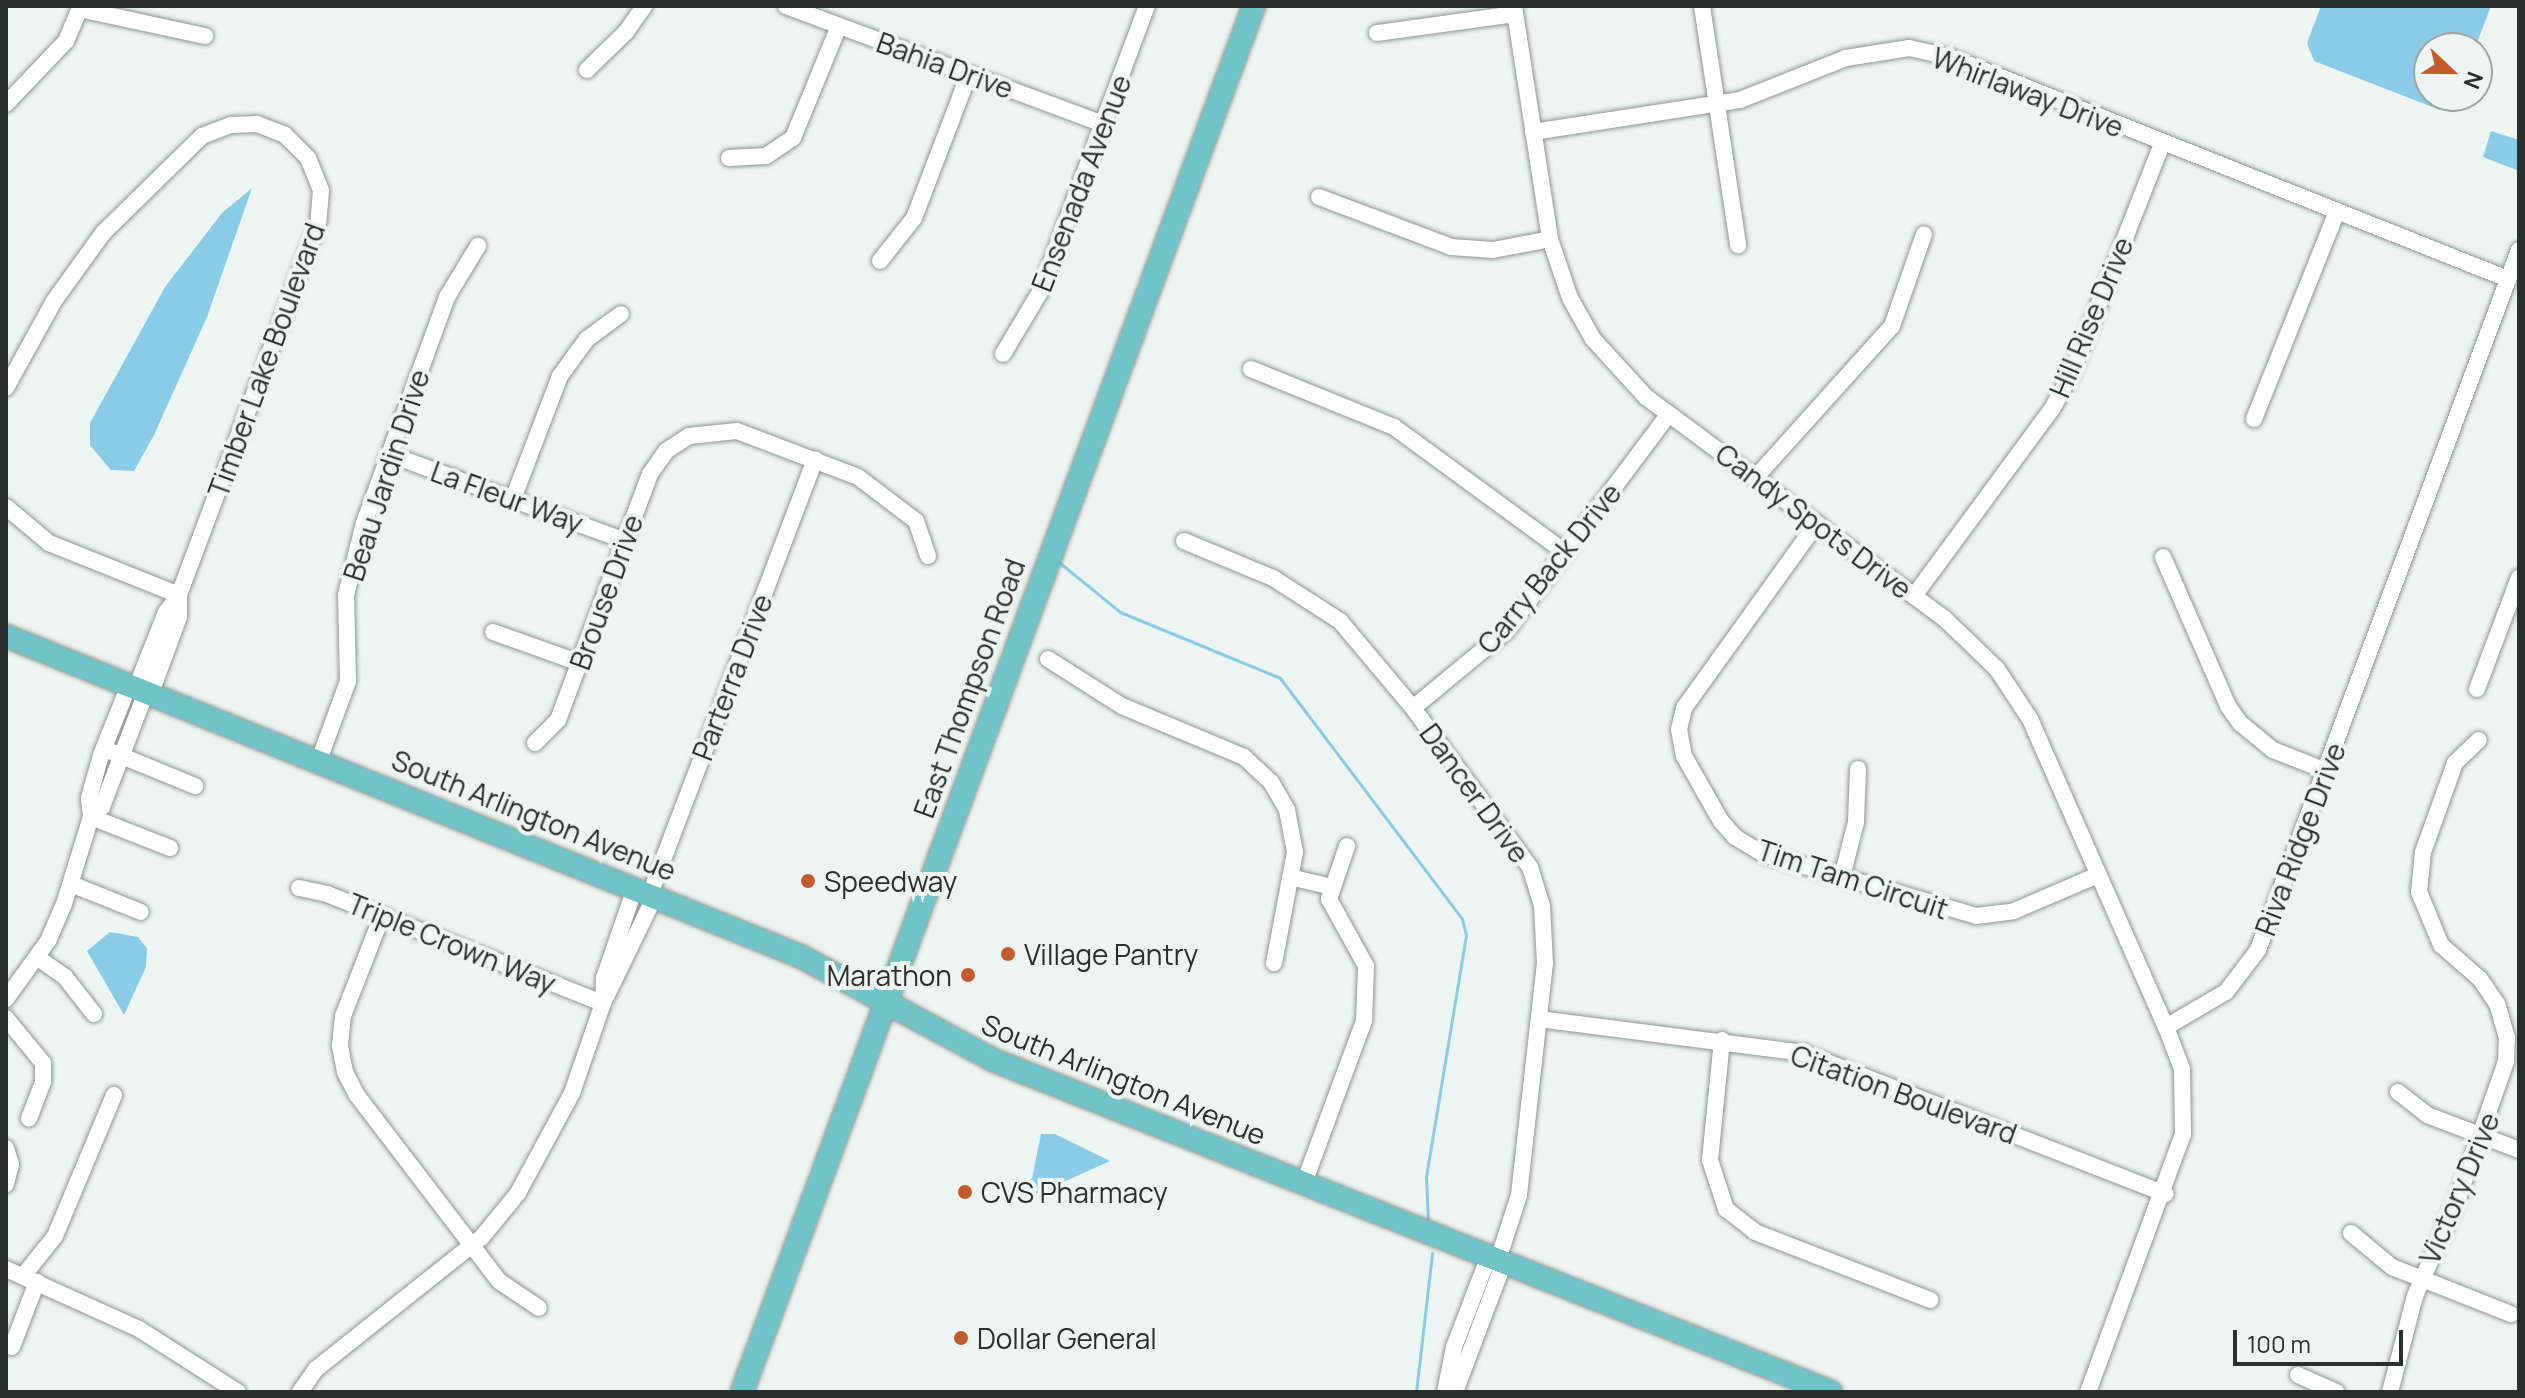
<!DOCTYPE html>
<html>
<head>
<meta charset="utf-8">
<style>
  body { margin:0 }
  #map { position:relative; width:2525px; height:1398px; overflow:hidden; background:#ecf5f2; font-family:Manrope,sans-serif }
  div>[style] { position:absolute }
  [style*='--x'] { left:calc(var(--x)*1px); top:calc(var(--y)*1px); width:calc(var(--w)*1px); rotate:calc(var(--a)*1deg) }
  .water>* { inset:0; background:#8acbe7 }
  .stream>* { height:3px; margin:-1.5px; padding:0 1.5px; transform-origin:1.5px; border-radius:1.5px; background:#8acbe7 }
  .roads { filter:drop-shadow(0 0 2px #8e9693) drop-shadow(0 0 2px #8e9693) }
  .minor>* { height:16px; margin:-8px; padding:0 8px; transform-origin:8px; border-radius:8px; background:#fff }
  .major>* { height:22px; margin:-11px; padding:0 11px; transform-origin:11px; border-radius:11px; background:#70c4c7 }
  .dots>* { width:22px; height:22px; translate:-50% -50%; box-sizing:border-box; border:4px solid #ecf5f2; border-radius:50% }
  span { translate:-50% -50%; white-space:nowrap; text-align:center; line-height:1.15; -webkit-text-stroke:8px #ecf5f2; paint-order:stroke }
  .street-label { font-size:28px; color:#2a2e2d }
  .poi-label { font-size:28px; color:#2a2e2d }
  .left { translate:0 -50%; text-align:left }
  .right { translate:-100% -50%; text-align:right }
  .frame { position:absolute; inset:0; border:8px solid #2a2e2d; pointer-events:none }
  .north { position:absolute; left:2413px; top:32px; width:80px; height:80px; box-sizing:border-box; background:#ecf5f2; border:2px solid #9ea5a3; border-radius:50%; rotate:112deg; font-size:22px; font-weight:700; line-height:32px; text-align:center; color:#2a2e2d }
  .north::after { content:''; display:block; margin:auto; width:28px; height:36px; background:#c25c2d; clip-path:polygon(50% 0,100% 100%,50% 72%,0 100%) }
  .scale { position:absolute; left:2233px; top:1330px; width:170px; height:36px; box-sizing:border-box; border:4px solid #2a2e2d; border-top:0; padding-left:10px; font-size:24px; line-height:28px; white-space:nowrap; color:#2a2e2d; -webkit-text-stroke:6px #ecf5f2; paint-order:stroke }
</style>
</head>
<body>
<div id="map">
  <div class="water">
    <i style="clip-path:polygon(2321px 6px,2491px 6px,2475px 48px,2429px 48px,2429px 96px,2457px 96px,2440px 110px,2314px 61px,2307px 43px)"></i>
    <i style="clip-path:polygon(2491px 131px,2519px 140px,2519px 171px,2483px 157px)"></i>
    <i style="clip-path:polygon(252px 188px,207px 317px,154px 435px,134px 471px,111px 470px,90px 445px,90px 423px,165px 287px,222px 213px)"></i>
    <i style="clip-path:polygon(110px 932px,138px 937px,147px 948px,146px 967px,124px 1015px,87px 951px)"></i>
    <i style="clip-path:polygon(1041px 1134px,1055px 1134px,1110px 1161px,1037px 1194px,1031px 1183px)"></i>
  </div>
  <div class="stream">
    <i style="--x:1060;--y:563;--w:77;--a:39.2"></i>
    <i style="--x:1120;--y:612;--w:173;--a:22.4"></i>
    <i style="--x:1280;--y:678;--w:302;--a:52.9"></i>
    <i style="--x:1462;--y:919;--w:16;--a:76"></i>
    <i style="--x:1466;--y:935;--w:245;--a:99.4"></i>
    <i style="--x:1426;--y:1177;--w:44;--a:87.4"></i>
    <i style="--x:1416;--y:1392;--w:140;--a:-83.4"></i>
  </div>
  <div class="roads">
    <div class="minor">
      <i style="--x:786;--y:6;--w:339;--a:20.4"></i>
      <i style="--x:1514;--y:6;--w:236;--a:81.2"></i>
      <i style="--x:1550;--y:239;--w:62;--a:71.3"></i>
      <i style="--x:1570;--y:298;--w:47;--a:60.7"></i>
      <i style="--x:1593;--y:339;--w:79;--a:47.6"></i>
      <i style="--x:1646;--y:397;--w:372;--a:36.6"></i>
      <i style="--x:1945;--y:619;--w:72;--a:43.9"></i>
      <i style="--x:1997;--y:669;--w:60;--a:56.6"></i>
      <i style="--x:2030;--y:719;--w:337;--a:66.2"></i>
      <i style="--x:2166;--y:1027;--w:45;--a:69.1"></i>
      <i style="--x:2182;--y:1069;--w:65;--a:89.1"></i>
      <i style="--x:2183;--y:1134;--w:275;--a:110.2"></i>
      <i style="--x:1702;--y:6;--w:242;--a:81.4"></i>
      <i style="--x:80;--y:9;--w:128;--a:12.2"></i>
      <i style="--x:1377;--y:33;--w:139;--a:-7.8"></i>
      <i style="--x:587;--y:70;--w:54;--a:-44.3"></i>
      <i style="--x:626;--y:32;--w:32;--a:-55"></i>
      <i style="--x:6;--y:104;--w:87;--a:-46.4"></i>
      <i style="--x:66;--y:41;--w:38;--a:-67"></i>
      <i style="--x:1533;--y:132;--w:209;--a:-8.8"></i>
      <i style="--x:1740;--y:100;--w:114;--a:-21.6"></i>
      <i style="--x:1846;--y:58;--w:64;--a:-9"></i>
      <i style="--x:1909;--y:48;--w:42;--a:12.4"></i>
      <i style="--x:1950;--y:57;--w:601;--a:21.7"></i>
      <i style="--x:729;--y:158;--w:37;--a:-3"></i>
      <i style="--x:766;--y:156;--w:32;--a:-34"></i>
      <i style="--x:793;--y:138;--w:121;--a:-67.7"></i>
      <i style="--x:1319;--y:197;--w:141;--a:20.7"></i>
      <i style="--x:1451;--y:247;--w:42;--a:4.1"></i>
      <i style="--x:1493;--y:250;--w:58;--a:-10.9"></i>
      <i style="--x:880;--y:261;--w:55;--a:-51.7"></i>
      <i style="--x:914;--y:218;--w:154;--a:-69.1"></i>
      <i style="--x:1003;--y:354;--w:72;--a:-59.2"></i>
      <i style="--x:1040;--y:292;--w:305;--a:-69.5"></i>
      <i style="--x:1251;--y:369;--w:154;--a:22.1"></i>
      <i style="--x:1394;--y:427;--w:212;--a:36.2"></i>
      <i style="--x:6;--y:388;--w:99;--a:-61.1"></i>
      <i style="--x:54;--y:301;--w:84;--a:-54.2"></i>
      <i style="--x:103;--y:233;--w:139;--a:-44.4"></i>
      <i style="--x:202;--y:136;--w:31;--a:-21"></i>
      <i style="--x:231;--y:125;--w:26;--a:-2"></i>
      <i style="--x:257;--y:124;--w:30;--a:21"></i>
      <i style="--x:285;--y:135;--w:33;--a:45"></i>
      <i style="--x:308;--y:158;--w:35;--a:68"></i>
      <i style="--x:321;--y:191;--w:32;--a:95"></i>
      <i style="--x:318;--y:223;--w:397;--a:110.5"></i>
      <i style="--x:179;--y:595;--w:21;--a:127"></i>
      <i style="--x:166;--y:612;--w:82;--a:111.5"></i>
      <i style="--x:2254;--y:419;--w:224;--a:-68.2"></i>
      <i style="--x:389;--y:454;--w:252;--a:20.2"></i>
      <i style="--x:1756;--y:477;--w:203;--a:-48"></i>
      <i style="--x:1892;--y:326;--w:97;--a:-70.8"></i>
      <i style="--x:513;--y:499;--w:132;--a:-69.1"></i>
      <i style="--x:560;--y:376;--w:46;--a:-53.9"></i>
      <i style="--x:587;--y:339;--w:42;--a:-36.3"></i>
      <i style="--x:6;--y:507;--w:56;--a:39.9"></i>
      <i style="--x:49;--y:543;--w:140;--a:21.8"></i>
      <i style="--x:1817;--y:523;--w:228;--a:125.7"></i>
      <i style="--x:1684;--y:708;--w:22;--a:103"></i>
      <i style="--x:1679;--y:729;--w:27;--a:80"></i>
      <i style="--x:1684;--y:756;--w:75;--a:60.4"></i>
      <i style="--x:1721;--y:821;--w:21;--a:49"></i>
      <i style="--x:1735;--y:837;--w:33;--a:31"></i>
      <i style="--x:1763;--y:854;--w:222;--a:16.2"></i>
      <i style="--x:1976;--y:916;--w:38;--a:-7"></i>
      <i style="--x:2014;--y:911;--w:91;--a:-23.2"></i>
      <i style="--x:1184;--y:541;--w:96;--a:22.6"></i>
      <i style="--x:1273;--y:578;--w:80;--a:32.7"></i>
      <i style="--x:1340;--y:621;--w:114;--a:50"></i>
      <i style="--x:1413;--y:708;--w:197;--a:53.7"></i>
      <i style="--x:1530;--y:867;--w:41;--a:72.9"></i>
      <i style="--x:1542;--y:906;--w:57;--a:87"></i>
      <i style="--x:1545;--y:963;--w:233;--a:96.4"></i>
      <i style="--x:1519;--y:1195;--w:68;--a:107.9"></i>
      <i style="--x:2163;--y:557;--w:163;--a:66.4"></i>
      <i style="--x:2228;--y:706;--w:21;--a:55"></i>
      <i style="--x:2240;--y:723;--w:43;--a:39.3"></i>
      <i style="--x:2273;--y:750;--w:57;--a:21.6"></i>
      <i style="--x:1914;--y:596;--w:232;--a:-53.6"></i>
      <i style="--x:2052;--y:409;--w:39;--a:-61"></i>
      <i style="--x:2071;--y:375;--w:248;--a:-68.5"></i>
      <i style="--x:493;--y:632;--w:92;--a:19.6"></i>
      <i style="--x:1048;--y:659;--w:88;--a:32.4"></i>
      <i style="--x:1122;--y:706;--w:132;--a:22.7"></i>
      <i style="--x:1244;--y:757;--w:37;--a:43"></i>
      <i style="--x:1271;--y:782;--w:32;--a:60"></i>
      <i style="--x:1287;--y:810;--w:43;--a:79.2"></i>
      <i style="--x:1295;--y:852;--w:113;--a:100.7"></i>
      <i style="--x:2477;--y:689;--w:119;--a:-69.3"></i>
      <i style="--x:151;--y:693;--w:81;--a:-69.8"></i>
      <i style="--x:179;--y:617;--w:22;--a:-90"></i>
      <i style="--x:1413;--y:708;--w:121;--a:-39.6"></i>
      <i style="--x:1506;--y:631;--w:271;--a:-53.1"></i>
      <i style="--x:535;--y:743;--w:33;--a:-45"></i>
      <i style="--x:558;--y:720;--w:263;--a:-69.5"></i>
      <i style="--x:650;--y:474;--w:28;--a:-55"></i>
      <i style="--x:666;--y:451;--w:27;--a:-33"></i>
      <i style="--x:689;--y:436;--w:48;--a:-5.9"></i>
      <i style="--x:737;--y:431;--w:129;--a:20.8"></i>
      <i style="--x:858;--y:477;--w:73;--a:37.2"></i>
      <i style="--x:916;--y:521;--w:37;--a:71"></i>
      <i style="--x:112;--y:752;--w:90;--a:22.3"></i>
      <i style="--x:319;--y:760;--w:84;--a:-69.8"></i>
      <i style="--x:348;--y:681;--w:86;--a:-91.3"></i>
      <i style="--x:346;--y:595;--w:74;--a:-76"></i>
      <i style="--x:364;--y:523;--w:241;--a:-69.8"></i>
      <i style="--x:447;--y:297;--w:60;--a:-58.7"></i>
      <i style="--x:91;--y:817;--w:15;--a:-42"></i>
      <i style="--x:102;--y:807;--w:123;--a:-69.1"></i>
      <i style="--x:91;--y:817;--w:85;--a:21.4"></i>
      <i style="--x:1290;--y:877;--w:43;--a:13.4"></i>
      <i style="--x:1842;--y:877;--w:57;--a:-75.7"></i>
      <i style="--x:1856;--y:822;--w:53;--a:-87.8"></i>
      <i style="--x:71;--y:884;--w:75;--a:21.8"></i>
      <i style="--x:299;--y:888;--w:29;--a:12"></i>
      <i style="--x:327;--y:894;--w:297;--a:21.6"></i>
      <i style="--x:603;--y:1003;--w:95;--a:109"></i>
      <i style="--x:572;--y:1093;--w:114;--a:118.4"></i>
      <i style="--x:518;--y:1193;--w:57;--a:129.3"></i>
      <i style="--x:482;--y:1237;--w:212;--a:141.5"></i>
      <i style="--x:316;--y:1369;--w:28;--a:125"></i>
      <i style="--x:635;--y:888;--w:95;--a:109"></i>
      <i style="--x:604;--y:978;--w:25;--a:92"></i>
      <i style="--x:603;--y:1003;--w:119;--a:-64.1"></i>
      <i style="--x:650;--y:894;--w:465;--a:-69.2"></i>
      <i style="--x:382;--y:916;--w:107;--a:111.3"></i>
      <i style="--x:343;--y:1016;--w:30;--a:96"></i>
      <i style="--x:340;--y:1046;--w:26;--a:79"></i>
      <i style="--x:345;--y:1072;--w:25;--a:63"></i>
      <i style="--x:356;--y:1094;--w:235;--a:52.6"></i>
      <i style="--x:499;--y:1281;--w:48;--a:34"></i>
      <i style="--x:38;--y:958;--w:33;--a:35"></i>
      <i style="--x:65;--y:977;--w:47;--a:51.9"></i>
      <i style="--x:6;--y:999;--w:72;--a:-54.1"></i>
      <i style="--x:48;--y:941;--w:40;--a:-66.6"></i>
      <i style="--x:64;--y:904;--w:91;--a:-72.8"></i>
      <i style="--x:91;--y:817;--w:19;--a:-96"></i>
      <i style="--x:89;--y:798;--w:45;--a:-74.4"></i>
      <i style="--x:101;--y:755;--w:75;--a:-68.2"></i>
      <i style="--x:6;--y:1018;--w:58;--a:50.6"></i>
      <i style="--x:43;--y:1063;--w:19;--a:90"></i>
      <i style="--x:43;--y:1082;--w:39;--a:111"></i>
      <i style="--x:1539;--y:1019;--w:267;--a:7.3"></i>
      <i style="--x:1804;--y:1053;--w:388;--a:21.3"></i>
      <i style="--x:2166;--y:1027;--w:69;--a:-30.3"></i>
      <i style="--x:2226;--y:992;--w:53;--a:-52.7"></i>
      <i style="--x:2258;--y:950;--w:747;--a:-69.55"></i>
      <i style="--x:1722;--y:1040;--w:121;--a:95.7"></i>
      <i style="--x:1710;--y:1160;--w:52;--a:71.9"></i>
      <i style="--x:1726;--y:1209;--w:37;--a:38"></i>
      <i style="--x:1755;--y:1232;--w:188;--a:21.2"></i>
      <i style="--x:2398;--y:1092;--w:37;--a:38"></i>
      <i style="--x:2427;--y:1115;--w:98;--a:20.8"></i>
      <i style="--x:6;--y:1148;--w:17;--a:73"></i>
      <i style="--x:11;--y:1164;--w:21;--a:104"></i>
      <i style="--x:1304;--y:1183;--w:173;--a:-69.7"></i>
      <i style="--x:1364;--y:1021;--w:55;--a:-87.9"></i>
      <i style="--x:1366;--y:966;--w:77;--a:-118.9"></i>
      <i style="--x:1329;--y:899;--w:56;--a:-71.2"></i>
      <i style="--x:2351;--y:1233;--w:53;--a:39.7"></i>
      <i style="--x:2392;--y:1267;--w:128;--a:21.6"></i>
      <i style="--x:6;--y:1269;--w:146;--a:24.3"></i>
      <i style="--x:139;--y:1329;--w:117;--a:32.5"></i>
      <i style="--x:23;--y:1276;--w:51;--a:-51.3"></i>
      <i style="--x:55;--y:1236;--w:153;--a:-67.3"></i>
      <i style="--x:12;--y:1347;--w:70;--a:-69"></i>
      <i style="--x:2298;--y:1375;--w:42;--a:24.1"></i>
      <i style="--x:1445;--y:1392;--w:46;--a:-78.7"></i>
      <i style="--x:1454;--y:1347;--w:97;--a:-69"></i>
      <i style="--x:1455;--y:1392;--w:139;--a:-69.3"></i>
      <i style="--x:2390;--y:1392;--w:99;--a:-75.4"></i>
      <i style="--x:2415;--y:1296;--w:107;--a:-66.3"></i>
      <i style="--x:2458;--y:1198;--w:144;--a:-70.6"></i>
      <i style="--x:2506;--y:1062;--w:24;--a:-88"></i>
      <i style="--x:2507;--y:1038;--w:35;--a:-106"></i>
      <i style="--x:2497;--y:1004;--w:30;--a:-124"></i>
      <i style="--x:2480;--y:979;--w:52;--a:-138.9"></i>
      <i style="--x:2441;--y:945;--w:57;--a:-112.5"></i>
      <i style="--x:2419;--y:892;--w:40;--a:-84.3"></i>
      <i style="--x:2423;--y:852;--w:95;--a:-70.2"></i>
      <i style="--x:2455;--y:763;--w:33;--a:-44"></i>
    </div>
    <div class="major">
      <i style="--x:6;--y:636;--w:858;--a:21.96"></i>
      <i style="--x:802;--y:957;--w:217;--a:28.3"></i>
      <i style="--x:993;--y:1060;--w:901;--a:21.61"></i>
      <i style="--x:742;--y:1392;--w:1478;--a:-69.73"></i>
    </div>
  </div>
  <div class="dots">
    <i style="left:808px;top:881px;background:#c25c2d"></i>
    <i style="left:1008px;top:954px;background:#c25c2d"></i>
    <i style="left:968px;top:975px;background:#c25c2d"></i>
    <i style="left:965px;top:1192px;background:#c25c2d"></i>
    <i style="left:961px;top:1338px;background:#c25c2d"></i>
  </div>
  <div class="street-label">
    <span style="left:945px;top:65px;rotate:20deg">Bahia Drive</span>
    <span style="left:2028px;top:92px;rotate:21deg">Whirlaway Drive</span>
    <span style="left:1081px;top:183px;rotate:-69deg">Ensenada Avenue</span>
    <span style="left:2091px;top:317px;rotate:-67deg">Hill Rise Drive</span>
    <span style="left:266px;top:360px;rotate:-70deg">Timber Lake Boulevard</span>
    <span style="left:386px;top:475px;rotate:-72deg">Beau Jardin Drive</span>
    <span style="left:507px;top:497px;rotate:20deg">La Fleur Way</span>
    <span style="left:1814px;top:521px;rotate:37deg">Candy Spots Drive</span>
    <span style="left:1549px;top:568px;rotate:-51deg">Carry Back Drive</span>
    <span style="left:606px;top:592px;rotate:-70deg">Brouse Drive</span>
    <span style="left:732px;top:677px;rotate:-69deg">Parterra Drive</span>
    <span style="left:969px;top:688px;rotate:-70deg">East Thompson Road</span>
    <span style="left:1475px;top:793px;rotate:54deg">Dancer Drive</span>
    <span style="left:534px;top:815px;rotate:22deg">South Arlington Avenue</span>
    <span style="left:2300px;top:839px;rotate:-69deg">Riva Ridge Drive</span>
    <span style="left:1853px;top:879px;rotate:18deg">Tim Tam Circuit</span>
    <span style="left:452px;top:943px;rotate:22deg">Triple Crown Way</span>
    <span style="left:1124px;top:1079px;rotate:22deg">South Arlington Avenue</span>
    <span style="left:1904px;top:1094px;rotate:20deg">Citation Boulevard</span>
    <span style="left:2459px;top:1188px;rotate:-67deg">Victory Drive</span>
  </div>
  <div class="poi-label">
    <span class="left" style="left:824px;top:881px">Speedway</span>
    <span class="left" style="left:1024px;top:954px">Village Pantry</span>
    <span class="right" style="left:952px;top:975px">Marathon</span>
    <span class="left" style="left:981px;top:1192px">CVS Pharmacy</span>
    <span class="left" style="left:977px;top:1338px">Dollar General</span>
  </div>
  <div class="frame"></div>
  <div class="north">N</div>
  <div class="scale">100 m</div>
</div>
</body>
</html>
